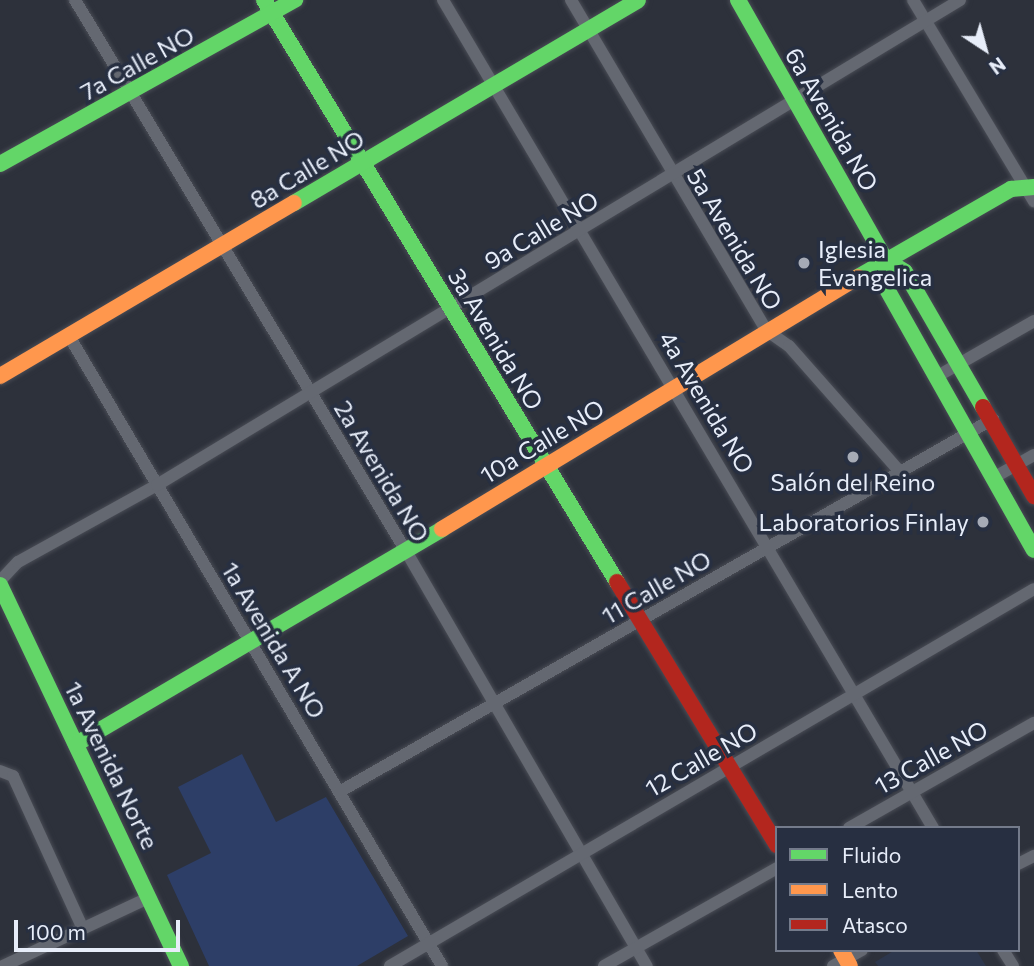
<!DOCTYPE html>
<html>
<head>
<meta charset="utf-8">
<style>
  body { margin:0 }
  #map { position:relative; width:1034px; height:966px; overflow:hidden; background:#2d313b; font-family:Commissioner,sans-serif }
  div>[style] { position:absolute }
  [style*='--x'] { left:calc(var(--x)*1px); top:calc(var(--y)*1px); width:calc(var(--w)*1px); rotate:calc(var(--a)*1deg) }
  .built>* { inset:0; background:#2d374d }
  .green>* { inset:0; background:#2d3e67 }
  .roads { filter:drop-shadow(0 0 2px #494c55) drop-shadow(0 0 2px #494c55) }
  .street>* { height:12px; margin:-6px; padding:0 6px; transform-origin:6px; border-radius:6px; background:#646871 }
  .fast>* { height:16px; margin:-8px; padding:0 8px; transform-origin:8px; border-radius:8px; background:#63d668 }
  .slow>* { height:16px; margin:-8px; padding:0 8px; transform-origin:8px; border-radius:8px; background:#ff974d }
  .jam>* { height:16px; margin:-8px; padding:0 8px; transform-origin:8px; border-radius:8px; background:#b3261e }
  .dots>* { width:19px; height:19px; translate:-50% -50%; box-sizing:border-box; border:4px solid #272f41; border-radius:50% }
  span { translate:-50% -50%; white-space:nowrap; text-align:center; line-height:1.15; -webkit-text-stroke:7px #272f41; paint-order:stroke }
  .street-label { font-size:24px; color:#e7edf9 }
  .poi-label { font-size:24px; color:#e7edf9 }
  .left { translate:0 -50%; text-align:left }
  .right { translate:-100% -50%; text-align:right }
  .legend { position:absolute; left:775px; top:826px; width:245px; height:126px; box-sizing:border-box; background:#272f41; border:2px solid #747b8b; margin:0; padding:9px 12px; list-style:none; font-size:21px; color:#e7edf9 }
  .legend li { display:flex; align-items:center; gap:14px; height:35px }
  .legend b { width:35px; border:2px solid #747b8b }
  .north { position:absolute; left:950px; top:14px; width:70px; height:70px; -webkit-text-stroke:5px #272f41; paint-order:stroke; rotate:144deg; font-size:19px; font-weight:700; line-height:28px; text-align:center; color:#e7edf9 }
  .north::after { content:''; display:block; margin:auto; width:24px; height:32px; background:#e7edf9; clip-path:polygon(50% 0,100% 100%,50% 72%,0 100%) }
  .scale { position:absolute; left:14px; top:920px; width:166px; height:32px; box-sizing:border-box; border:4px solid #e7edf9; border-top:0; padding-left:9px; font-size:21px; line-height:24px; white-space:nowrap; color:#e7edf9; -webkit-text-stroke:5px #272f41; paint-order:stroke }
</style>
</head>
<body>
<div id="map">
  <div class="built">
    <i style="clip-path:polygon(895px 950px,976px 950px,986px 966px,878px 966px,875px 962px)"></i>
  </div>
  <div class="green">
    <i style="clip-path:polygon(242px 754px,276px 822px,326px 797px,408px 936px,357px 966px,209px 966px,167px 875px,211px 853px,178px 787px)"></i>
  </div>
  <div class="roads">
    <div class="street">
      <i style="--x:75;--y:0;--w:643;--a:59.01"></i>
      <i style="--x:406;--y:551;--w:480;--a:59.9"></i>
      <i style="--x:443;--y:0;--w:962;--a:59.38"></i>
      <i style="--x:571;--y:0;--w:383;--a:59.4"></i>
      <i style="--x:766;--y:330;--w:28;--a:35"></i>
      <i style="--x:789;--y:346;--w:168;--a:48.6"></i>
      <i style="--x:913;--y:0;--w:235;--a:59"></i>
      <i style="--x:69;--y:336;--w:732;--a:59.37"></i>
      <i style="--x:936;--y:377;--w:113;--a:-29.7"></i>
      <i style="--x:993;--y:478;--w:47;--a:-29.3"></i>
      <i style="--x:0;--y:581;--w:26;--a:-47"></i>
      <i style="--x:18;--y:562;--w:159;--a:-29"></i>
      <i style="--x:157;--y:485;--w:938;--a:-31.13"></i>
      <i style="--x:0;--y:771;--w:14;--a:21"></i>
      <i style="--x:13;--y:776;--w:168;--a:65.4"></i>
      <i style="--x:339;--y:792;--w:753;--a:-29.7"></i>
      <i style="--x:849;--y:828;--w:213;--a:-29.6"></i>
      <i style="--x:1018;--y:864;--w:18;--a:-27"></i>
      <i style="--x:1003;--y:950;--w:19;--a:58"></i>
      <i style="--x:3;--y:966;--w:162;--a:-25.1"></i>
      <i style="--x:390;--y:966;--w:746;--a:-30.34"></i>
      <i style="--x:604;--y:966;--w:199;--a:-29.5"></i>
      <i style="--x:833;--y:966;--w:33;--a:-29"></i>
    </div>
    <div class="fast">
      <i style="--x:264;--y:0;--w:681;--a:58.76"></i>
      <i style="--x:738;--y:0;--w:299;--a:60.4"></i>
      <i style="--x:886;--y:260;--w:22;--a:32"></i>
      <i style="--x:905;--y:272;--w:156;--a:60"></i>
      <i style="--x:0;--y:164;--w:338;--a:-29.1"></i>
      <i style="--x:294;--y:203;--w:399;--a:-30.5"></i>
      <i style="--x:886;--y:260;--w:24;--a:95"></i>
      <i style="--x:884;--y:284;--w:305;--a:60.6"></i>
      <i style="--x:858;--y:277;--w:177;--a:-29.9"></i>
      <i style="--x:1011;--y:189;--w:23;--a:-5"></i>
      <i style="--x:0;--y:585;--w:422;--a:64.6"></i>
      <i style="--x:76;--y:744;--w:424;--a:-30.4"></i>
    </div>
    <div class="slow">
      <i style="--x:0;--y:376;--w:341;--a:-30.5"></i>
      <i style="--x:442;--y:529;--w:486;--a:-31.2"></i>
      <i style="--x:841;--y:950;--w:18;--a:61"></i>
    </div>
    <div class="jam">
      <i style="--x:983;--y:407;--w:103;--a:60.2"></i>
      <i style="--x:617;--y:582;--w:308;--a:58.7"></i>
    </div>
  </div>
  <div class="dots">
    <i style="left:804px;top:263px;background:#a6abb6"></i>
    <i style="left:853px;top:457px;background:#a6abb6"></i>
    <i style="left:983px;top:522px;background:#a6abb6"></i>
  </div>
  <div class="street-label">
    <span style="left:137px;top:63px;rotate:-29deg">7a Calle NO</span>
    <span style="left:832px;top:119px;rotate:60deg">6a Avenida NO</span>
    <span style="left:307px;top:169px;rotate:-31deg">8a Calle NO</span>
    <span style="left:541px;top:230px;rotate:-31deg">9a Calle NO</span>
    <span style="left:735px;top:239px;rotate:59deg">5a Avenida NO</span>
    <span style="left:496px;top:339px;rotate:59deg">3a Avenida NO</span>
    <span style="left:707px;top:402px;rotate:59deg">4a Avenida NO</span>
    <span style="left:542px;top:441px;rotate:-31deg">10a Calle NO</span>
    <span style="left:382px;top:471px;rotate:59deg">2a Avenida NO</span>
    <span style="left:656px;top:587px;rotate:-30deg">11 Calle NO</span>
    <span style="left:274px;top:640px;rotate:59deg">1a Avenida A NO</span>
    <span style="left:931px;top:757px;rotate:-29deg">13 Calle NO</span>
    <span style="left:701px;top:759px;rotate:-30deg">12 Calle NO</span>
    <span style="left:112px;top:765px;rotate:64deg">1a Avenida Norte</span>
  </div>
  <div class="poi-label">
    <span class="left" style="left:818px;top:263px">Iglesia<br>Evangelica</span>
    <span style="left:853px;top:482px">Salón del Reino</span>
    <span class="right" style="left:969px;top:522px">Laboratorios Finlay</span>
  </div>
  <ul class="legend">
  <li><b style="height:9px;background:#63d668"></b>Fluido</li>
  <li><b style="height:9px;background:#ff974d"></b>Lento</li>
  <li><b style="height:9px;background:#b3261e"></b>Atasco</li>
  </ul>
  <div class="north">N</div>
  <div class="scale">100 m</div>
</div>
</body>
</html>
